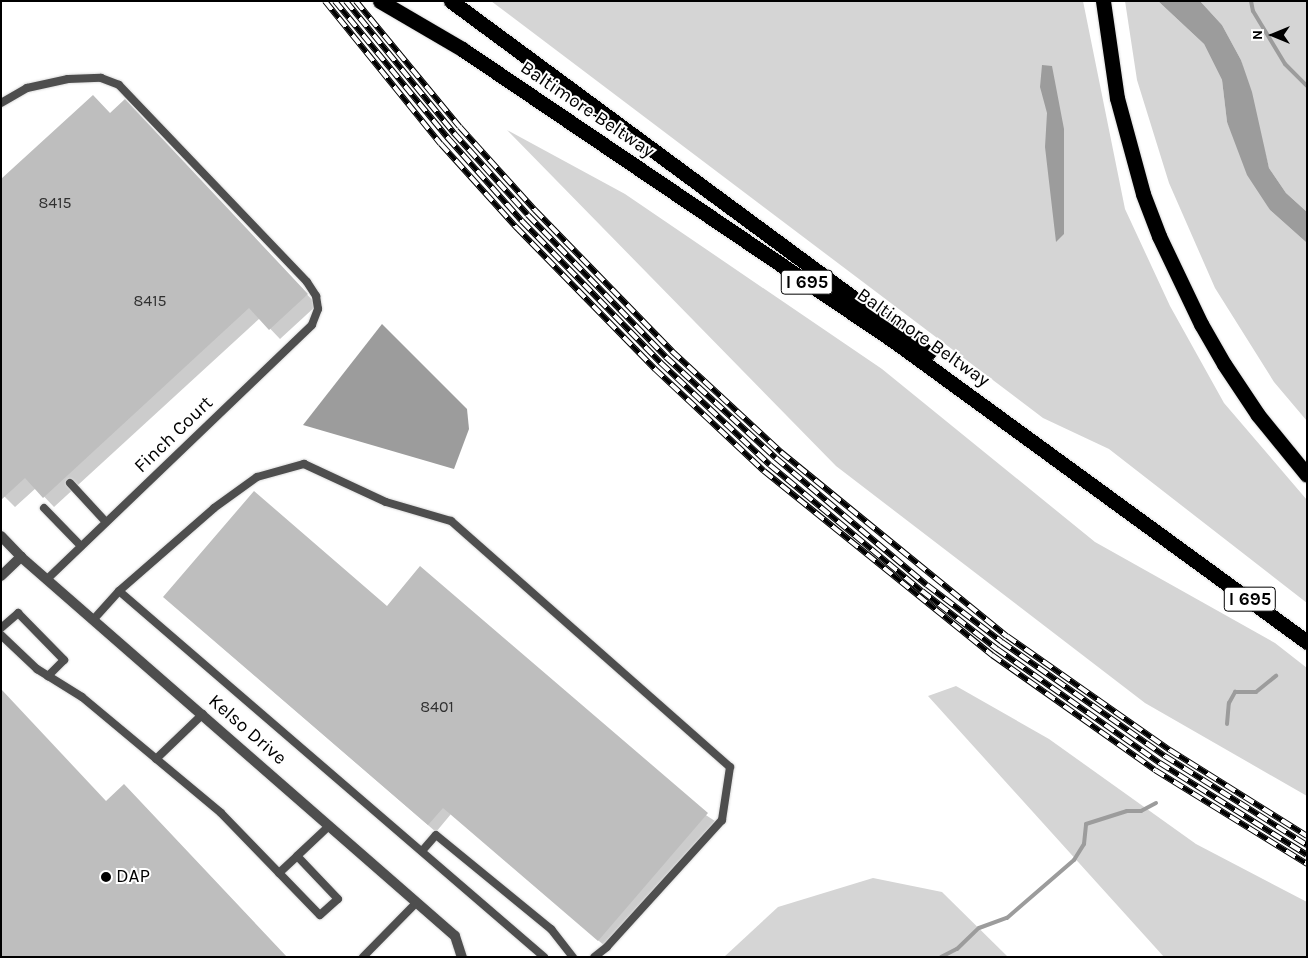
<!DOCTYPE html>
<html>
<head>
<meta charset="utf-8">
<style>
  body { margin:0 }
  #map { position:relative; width:1308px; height:958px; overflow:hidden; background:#fff; font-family:Karla,sans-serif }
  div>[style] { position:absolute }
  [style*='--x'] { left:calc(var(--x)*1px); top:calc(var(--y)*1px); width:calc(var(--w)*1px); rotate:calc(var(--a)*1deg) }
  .green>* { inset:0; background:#d5d5d5 }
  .water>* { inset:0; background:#9c9c9c }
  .shadow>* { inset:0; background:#0003 }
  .stream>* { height:4px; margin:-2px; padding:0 2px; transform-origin:2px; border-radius:2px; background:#9c9c9c }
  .building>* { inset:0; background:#bebebe }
  .roads { filter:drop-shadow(0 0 1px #dbdbdb) drop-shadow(0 0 1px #dbdbdb) }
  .service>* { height:8px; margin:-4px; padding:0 4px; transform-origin:4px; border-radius:4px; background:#4e4e4e }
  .minor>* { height:10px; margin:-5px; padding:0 5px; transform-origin:5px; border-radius:5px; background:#4e4e4e }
  .tertiary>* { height:10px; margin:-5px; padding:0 5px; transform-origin:5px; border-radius:5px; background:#4e4e4e }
  .motorway>* { height:15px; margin:-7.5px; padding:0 7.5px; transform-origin:7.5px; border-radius:7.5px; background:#000 }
  .rail>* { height:5.5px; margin-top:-2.75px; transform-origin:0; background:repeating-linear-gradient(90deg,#fff 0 11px,#000 0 22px); box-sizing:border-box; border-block:1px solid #000 }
  .dots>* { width:14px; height:14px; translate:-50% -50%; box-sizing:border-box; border:2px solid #fff; border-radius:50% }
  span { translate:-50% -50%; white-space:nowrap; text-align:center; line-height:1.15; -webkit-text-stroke:4px #fff; paint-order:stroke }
  .number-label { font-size:16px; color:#303030 }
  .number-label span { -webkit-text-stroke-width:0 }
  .shield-label span { padding:1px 4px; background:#fff; border:1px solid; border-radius:4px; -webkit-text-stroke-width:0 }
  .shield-label { font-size:18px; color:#000; font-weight:700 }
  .street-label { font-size:19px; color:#000 }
  .poi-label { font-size:19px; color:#000 }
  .left { translate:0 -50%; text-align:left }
  .frame { position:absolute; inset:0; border:2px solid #000; pointer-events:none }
  .north { position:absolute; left:1248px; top:10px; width:50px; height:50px; -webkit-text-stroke:4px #fff; paint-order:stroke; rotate:270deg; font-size:14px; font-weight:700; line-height:20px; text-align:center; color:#000 }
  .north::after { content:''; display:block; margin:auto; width:18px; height:22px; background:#000; clip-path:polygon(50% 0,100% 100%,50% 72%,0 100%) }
</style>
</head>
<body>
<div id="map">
  <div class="green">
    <i style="clip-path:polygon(491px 1px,1083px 1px,1125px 209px,1170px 306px,1224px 403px,1307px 500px,1307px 603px,1109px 449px,1043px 418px)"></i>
    <i style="clip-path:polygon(1125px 1px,1158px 1px,1204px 44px,1222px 80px,1227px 122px,1270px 210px,1307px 243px,1307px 421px,1274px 382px,1215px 288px,1169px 183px,1137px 80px)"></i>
    <i style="clip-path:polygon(1200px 1px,1307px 1px,1307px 212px,1286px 193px,1269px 168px,1241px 60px,1222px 25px)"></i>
    <i style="clip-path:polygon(507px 130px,625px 194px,882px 369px,1095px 542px,1275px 643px,1307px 668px,1307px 796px,1145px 703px,836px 466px)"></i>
    <i style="clip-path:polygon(956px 686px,1049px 739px,1196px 844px,1307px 902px,1307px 957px,1164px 957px,928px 696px)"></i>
    <i style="clip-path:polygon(873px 878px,942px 892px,1008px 957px,724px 957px,778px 907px)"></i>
  </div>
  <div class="water">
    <i style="clip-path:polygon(1158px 1px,1200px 1px,1222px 25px,1241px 60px,1252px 92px,1269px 168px,1286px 193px,1307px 212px,1307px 243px,1270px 210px,1247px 175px,1227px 122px,1222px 80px,1204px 44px)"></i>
    <i style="clip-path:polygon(1042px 65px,1052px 66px,1064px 129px,1064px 234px,1056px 242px,1045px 147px,1047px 113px,1040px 87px)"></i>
    <i style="clip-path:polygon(382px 324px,467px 409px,469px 429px,454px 469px,303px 425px)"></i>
  </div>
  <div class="shadow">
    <i style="clip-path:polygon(135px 111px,317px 305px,280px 339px,260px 318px,54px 507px,36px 488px,15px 507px,1px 493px,110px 114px)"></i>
    <i style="clip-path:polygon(172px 604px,387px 608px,715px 821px,606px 947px,451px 814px,436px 832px)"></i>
  </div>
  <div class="stream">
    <i style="--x:1251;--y:1;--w:10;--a:79"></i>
    <i style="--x:1253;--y:11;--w:62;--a:58.9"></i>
    <i style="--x:1285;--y:64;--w:31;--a:45"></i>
    <i style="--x:1227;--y:724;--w:21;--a:-85"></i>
    <i style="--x:1229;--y:703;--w:13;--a:-61"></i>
    <i style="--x:1235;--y:692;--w:21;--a:0"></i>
    <i style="--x:1256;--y:692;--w:26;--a:-39"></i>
    <i style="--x:941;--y:957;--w:18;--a:-27"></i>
    <i style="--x:957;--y:949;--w:30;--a:-44"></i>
    <i style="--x:979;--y:928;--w:30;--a:-20"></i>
    <i style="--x:1007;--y:918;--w:89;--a:-40.9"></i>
    <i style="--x:1074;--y:860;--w:19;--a:-58"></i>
    <i style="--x:1084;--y:844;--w:20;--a:-84"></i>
    <i style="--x:1086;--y:824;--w:43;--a:-17.6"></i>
    <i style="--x:1127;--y:811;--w:14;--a:0"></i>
    <i style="--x:1141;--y:811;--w:17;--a:-28"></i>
  </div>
  <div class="building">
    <i style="clip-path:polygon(93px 95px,110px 113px,125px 99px,308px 294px,269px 330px,249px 308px,43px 498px,25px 478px,1px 500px,1px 179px)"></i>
    <i style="clip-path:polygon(254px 491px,387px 606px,420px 566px,708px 813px,598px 941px,443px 808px,428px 825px,163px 597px)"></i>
    <i style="clip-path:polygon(1px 689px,106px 801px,124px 784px,287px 957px,1px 957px)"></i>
  </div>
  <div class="roads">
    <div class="service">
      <i style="--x:1;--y:103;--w:30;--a:-30"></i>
      <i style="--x:27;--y:88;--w:42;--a:-12.4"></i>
      <i style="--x:68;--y:79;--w:33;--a:-2"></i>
      <i style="--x:101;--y:78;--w:19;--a:21"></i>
      <i style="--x:119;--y:85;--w:272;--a:46.3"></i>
      <i style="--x:307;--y:282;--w:17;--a:57"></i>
      <i style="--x:316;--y:296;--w:13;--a:81"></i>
      <i style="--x:318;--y:309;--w:17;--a:111"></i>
      <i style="--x:312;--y:325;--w:367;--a:136.2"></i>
      <i style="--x:70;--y:483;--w:53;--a:47.3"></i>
      <i style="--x:44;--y:508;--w:53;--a:45.8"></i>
      <i style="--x:119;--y:591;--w:561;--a:40.73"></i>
      <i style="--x:93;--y:620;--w:39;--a:-48"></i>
      <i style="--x:119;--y:591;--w:126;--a:-41.1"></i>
      <i style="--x:214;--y:508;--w:53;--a:-35.8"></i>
      <i style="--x:257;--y:477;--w:49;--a:-15.5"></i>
      <i style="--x:304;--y:464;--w:90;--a:24.9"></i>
      <i style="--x:386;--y:502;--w:68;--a:16.3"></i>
      <i style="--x:451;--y:521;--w:372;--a:41.4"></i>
      <i style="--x:730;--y:767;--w:54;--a:98.6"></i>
      <i style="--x:722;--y:820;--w:171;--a:132.2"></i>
      <i style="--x:607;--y:947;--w:16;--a:142"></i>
      <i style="--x:1;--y:628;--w:23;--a:-41"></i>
      <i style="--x:18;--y:613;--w:66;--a:45.6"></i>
      <i style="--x:64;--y:660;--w:23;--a:135"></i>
      <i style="--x:1;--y:635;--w:50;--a:43.4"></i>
      <i style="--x:37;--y:669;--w:53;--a:31.9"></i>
      <i style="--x:82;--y:697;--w:181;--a:39.8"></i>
      <i style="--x:221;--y:813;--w:142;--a:45.9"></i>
      <i style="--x:320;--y:915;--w:24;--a:-42"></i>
      <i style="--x:338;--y:899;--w:59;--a:-133.6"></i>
      <i style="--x:297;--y:856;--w:44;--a:-43.2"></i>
      <i style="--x:156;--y:759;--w:65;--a:-43.8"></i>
      <i style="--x:422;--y:851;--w:21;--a:-49"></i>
      <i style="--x:436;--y:835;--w:149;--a:39.3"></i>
      <i style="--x:551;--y:929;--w:36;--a:52"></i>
      <i style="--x:279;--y:873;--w:25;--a:-43"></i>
      <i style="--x:363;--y:957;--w:76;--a:-45.5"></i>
    </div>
    <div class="minor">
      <i style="--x:1;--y:576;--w:28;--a:-44"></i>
    </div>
    <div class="tertiary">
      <i style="--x:1;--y:536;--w:29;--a:46"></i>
      <i style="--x:21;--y:557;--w:576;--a:41.13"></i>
      <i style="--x:455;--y:936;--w:22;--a:72"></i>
    </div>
    <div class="motorway">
      <i style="--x:380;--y:1;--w:95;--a:30.3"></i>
      <i style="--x:462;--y:49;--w:521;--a:34.06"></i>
      <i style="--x:894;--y:341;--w:511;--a:36.09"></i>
      <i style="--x:451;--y:1;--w:593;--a:36.43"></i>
      <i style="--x:1103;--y:1;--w:98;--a:81.8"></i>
      <i style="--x:1117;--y:98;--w:99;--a:74.8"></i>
      <i style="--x:1143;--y:194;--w:45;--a:69.1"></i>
      <i style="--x:1159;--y:236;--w:98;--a:64.5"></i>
      <i style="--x:1201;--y:324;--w:46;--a:60.1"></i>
      <i style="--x:1224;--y:364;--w:61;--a:56.3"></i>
      <i style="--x:1258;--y:415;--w:77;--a:50.8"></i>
    </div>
  </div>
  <div class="rail">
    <i style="--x:325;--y:1;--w:184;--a:51"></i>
    <i style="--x:441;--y:144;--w:112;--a:47.9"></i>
    <i style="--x:516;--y:227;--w:199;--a:45.6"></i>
    <i style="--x:655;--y:369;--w:149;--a:43.1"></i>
    <i style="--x:764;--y:471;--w:293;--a:38.9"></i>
    <i style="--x:992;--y:655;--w:199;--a:35.2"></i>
    <i style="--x:1155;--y:770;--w:179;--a:31.7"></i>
    <i style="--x:335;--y:1;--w:178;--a:50.5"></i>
    <i style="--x:448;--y:138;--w:111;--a:48.3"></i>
    <i style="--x:522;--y:221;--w:199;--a:45.6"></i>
    <i style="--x:661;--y:363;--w:149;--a:43.1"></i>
    <i style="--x:770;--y:465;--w:197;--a:39.7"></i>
    <i style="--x:922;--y:591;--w:95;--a:37.7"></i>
    <i style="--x:997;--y:649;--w:199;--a:35"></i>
    <i style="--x:1160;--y:763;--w:173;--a:32"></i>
    <i style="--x:346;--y:1;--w:171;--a:50.7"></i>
    <i style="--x:454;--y:133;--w:110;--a:47.9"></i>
    <i style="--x:528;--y:215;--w:198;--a:45.8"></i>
    <i style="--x:666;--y:357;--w:149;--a:42.6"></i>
    <i style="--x:776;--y:458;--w:197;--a:40.1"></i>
    <i style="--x:927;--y:585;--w:94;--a:37.2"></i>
    <i style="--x:1002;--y:642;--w:199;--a:35"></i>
    <i style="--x:1165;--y:756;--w:168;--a:32.1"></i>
    <i style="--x:356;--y:1;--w:163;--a:50.5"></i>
    <i style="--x:460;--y:127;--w:112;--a:47.9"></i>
    <i style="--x:535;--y:210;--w:197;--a:45.8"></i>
    <i style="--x:672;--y:351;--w:149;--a:42.8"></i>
    <i style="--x:781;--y:452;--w:291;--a:39.2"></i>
    <i style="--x:1007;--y:636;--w:199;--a:35"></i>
    <i style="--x:1170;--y:750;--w:162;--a:32.1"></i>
  </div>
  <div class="dots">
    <i style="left:106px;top:877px;background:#000"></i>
  </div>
  <div class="number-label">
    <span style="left:55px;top:203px">8415</span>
    <span style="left:150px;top:301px">8415</span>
    <span style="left:437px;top:707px">8401</span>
  </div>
  <div class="shield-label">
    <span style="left:807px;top:282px">I 695</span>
    <span style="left:1250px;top:599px">I 695</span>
  </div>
  <div class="street-label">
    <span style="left:587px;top:110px;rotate:34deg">Baltimore Beltway</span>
    <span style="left:923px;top:338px;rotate:35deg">Baltimore Beltway</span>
    <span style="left:174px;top:435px;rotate:-44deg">Finch Court</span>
    <span style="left:247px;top:730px;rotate:41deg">Kelso Drive</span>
  </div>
  <div class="poi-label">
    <span class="left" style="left:116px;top:877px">DAP</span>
  </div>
  <div class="frame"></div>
  <div class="north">N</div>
</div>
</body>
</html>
